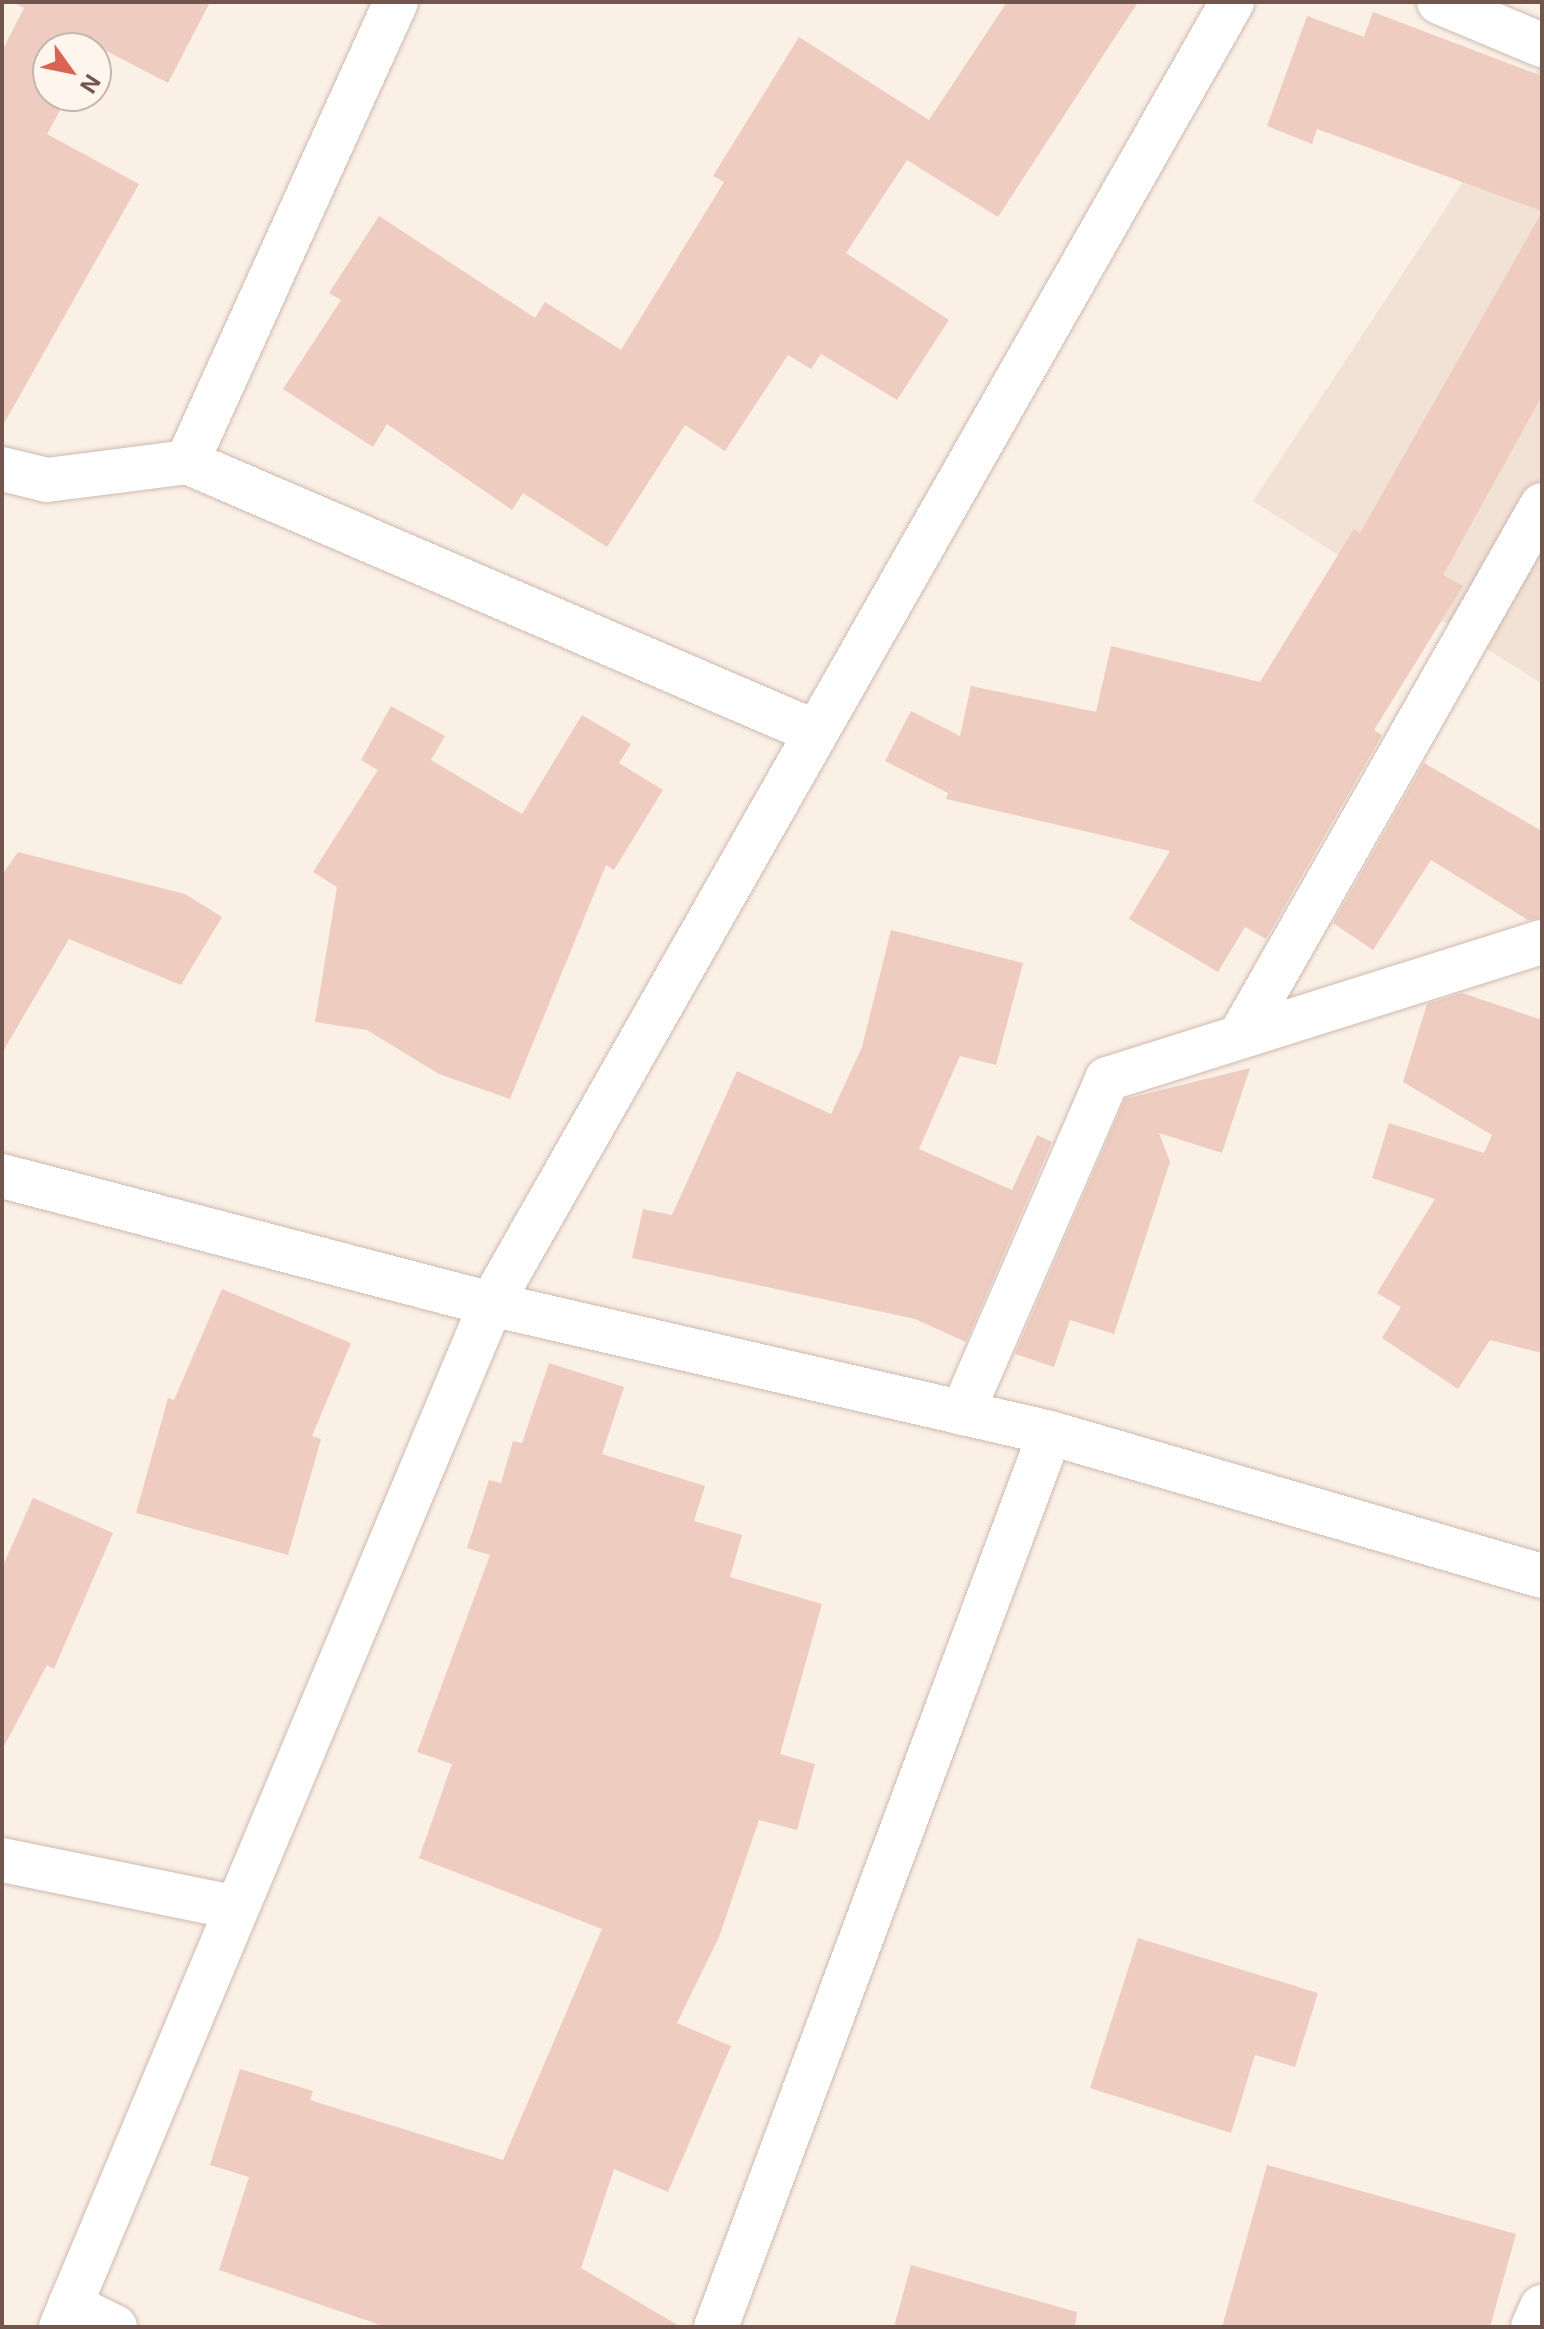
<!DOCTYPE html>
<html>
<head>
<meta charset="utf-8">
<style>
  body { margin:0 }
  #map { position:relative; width:1544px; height:2329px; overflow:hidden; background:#fbf0e6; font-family:Inter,sans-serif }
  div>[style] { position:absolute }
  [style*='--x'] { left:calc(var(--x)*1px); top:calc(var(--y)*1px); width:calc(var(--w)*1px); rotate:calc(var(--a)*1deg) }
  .residential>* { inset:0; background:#f2e1d5 }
  .building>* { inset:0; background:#eeccc0 }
  .roads { filter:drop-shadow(0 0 2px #ceb9b0) drop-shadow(0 0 2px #ceb9b0) }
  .minor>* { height:44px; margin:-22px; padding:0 22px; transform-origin:22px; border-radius:22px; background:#fff }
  span { translate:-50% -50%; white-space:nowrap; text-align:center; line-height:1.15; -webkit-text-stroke:8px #fef5ec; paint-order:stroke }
  .frame { position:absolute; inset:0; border:4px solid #72554d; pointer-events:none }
  .north { position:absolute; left:32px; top:32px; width:80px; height:80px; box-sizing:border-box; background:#fef5ec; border:2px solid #c6b5ac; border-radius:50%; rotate:123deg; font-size:22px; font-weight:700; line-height:32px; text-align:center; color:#72554d }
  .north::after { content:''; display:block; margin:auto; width:28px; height:36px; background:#db6254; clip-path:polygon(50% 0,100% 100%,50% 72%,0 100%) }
</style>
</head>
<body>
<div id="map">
  <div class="residential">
    <i style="clip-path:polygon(1542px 62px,1542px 684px,1253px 501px)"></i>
  </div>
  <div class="building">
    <i style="clip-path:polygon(13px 2px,210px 2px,168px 83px,95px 45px,48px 48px,48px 96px,68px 96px,47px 134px,139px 184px,2px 427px,2px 51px,24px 8px)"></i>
    <i style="clip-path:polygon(1007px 2px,1138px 2px,998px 217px,907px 160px,846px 253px,949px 320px,897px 400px,821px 354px,811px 369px,788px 355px,725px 451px,685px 425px,607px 547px,523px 493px,512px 510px,387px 424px,373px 447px,283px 389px,341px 300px,329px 293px,379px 216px,535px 318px,545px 302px,621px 350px,724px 182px,713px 176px,799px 37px,929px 120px)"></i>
    <i style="clip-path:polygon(1373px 12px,1542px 76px,1542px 211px,1317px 129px,1312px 144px,1267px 126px,1307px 16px,1364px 37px)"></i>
    <i style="clip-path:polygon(1542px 212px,1542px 396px,1443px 575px,1463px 586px,1374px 730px,1382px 735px,1266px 939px,1245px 927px,1218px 972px,1129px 919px,1170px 851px,946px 799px,948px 793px,885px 761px,911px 711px,960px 736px,971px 686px,1096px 712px,1111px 646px,1260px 682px,1354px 529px,1360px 533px)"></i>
    <i style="clip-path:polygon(391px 706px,445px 736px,431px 760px,522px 814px,582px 715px,631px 744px,619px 763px,663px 790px,614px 870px,606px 865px,510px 1099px,439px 1074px,367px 1030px,315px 1022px,337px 887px,313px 872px,378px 770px,361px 760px)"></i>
    <i style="clip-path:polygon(1424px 763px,1542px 831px,1542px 918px,1528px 920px,1431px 860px,1373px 950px,1333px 923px)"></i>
    <i style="clip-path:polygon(18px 852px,185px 894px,222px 917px,181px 985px,69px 939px,2px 1053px,2px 875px)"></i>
    <i style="clip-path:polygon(891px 930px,1023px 963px,996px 1065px,960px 1056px,919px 1149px,1012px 1190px,1037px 1135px,1052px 1142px,966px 1342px,915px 1319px,632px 1258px,643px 1209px,672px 1215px,737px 1071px,831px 1114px,862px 1047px)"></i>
    <i style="clip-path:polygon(1462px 993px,1542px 1020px,1542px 1353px,1490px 1340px,1458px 1389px,1382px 1338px,1401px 1307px,1377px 1293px,1435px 1199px,1372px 1178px,1389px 1123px,1484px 1153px,1492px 1135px,1403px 1082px,1427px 1004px)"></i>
    <i style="clip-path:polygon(1250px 1068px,1222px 1153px,1159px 1133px,1170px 1162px,1114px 1334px,1070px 1320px,1054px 1367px,1015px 1354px,1125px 1099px)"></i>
    <i style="clip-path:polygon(222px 1289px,351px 1343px,312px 1436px,321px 1439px,288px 1555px,136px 1513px,168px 1398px,174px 1400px)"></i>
    <i style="clip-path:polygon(549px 1363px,624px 1387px,602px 1454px,705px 1486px,694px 1521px,742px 1535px,730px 1577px,822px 1604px,780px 1754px,815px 1764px,797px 1830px,759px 1820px,719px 1937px,677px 2023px,731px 2046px,668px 2192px,614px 2169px,581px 2268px,681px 2327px,386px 2327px,219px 2270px,249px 2177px,210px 2165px,240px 2069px,313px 2091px,310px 2100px,503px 2160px,602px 1929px,419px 1858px,452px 1764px,417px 1752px,490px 1555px,467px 1548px,489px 1480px,501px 1483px,513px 1441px,522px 1443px)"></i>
    <i style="clip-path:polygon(33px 1498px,113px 1533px,54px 1669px,47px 1665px,2px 1750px,2px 1568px)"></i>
    <i style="clip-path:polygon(1138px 1938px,1318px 1993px,1295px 2067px,1255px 2055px,1231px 2133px,1090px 2088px)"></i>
    <i style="clip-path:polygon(1267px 2165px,1516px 2234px,1490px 2327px,1222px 2327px)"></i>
    <i style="clip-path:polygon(911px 2265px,1077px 2312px,1075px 2327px,894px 2327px)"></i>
  </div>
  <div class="roads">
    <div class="minor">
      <i style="--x:1439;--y:2;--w:112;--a:22.7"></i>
      <i style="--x:187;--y:462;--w:505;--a:-65.57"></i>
      <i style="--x:2;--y:469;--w:46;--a:13.7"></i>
      <i style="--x:47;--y:480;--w:141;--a:-7.3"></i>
      <i style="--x:187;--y:462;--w:684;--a:23.26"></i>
      <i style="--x:1243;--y:1031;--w:605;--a:-60.38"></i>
      <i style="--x:2;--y:1176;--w:505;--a:14.67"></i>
      <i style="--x:491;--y:1304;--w:574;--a:12.99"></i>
      <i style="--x:1050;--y:1433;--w:512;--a:16.21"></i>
      <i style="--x:962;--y:1413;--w:364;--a:-66.5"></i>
      <i style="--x:1107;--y:1079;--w:456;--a:-17.5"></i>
      <i style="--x:2;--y:1860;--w:235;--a:11.5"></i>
      <i style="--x:70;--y:2305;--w:50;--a:26.1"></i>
      <i style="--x:61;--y:2327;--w:1110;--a:-67.2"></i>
      <i style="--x:491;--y:1304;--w:1498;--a:-60.35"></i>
      <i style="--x:716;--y:2327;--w:954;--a:-69.51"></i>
      <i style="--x:1533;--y:2327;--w:22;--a:-66"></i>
    </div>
  </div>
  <div class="frame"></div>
  <div class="north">N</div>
</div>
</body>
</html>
